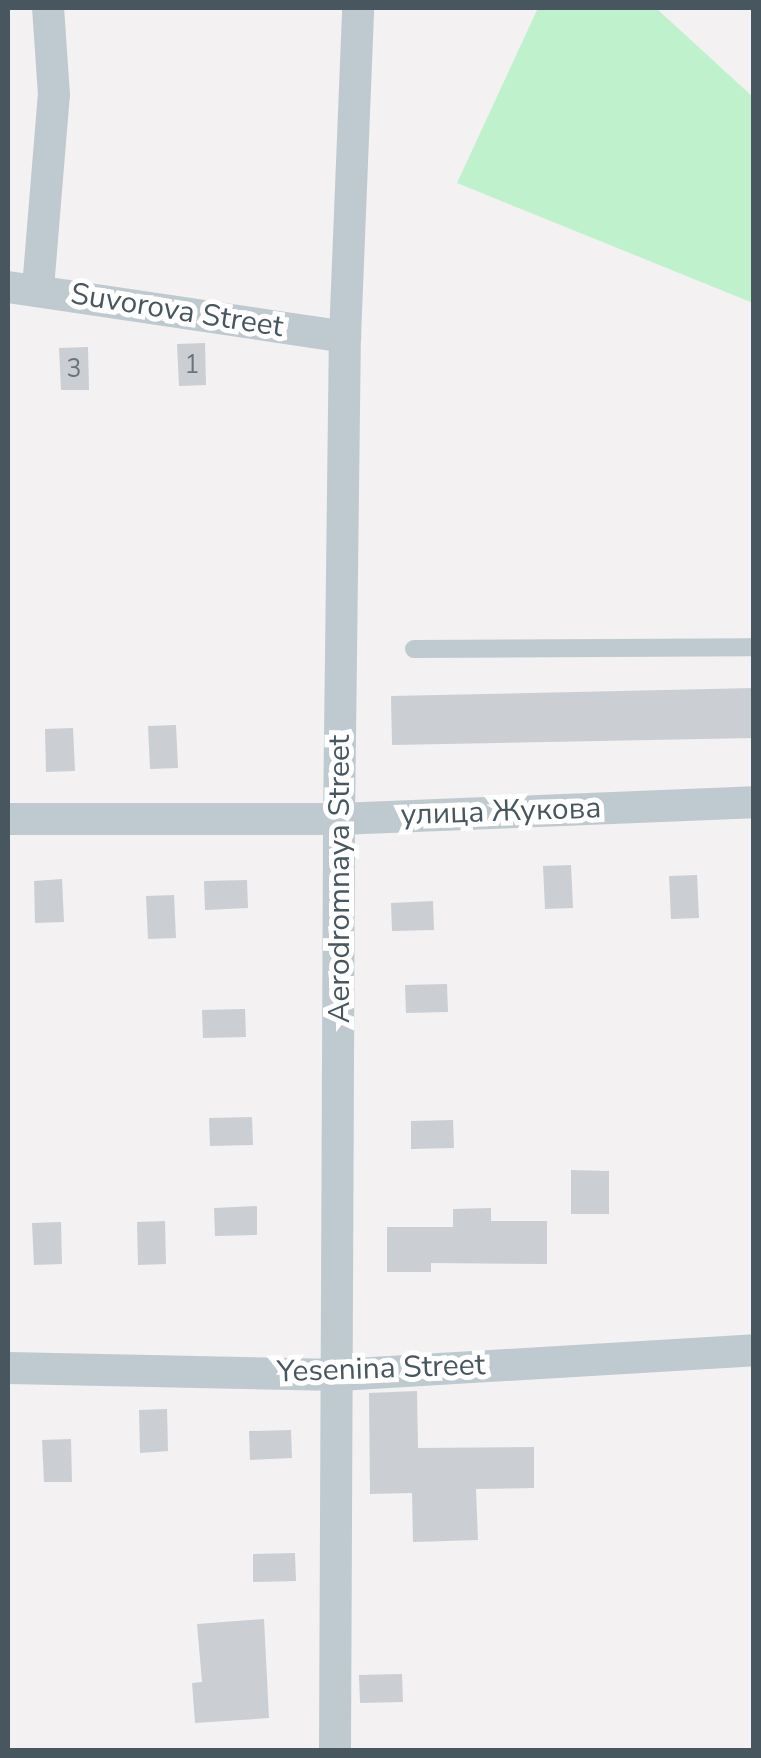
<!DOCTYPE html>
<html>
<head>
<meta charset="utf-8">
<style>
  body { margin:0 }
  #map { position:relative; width:761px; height:1758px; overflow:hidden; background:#f3f1f1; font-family:"Nunito Sans",sans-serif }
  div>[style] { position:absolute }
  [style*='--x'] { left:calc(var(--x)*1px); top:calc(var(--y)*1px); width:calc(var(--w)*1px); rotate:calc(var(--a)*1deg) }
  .green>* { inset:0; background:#c0f1cd }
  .building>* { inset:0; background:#cbcfd3 }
  .lane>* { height:18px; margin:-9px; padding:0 9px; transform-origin:9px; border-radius:9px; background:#bfcad0 }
  .street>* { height:32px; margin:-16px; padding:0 16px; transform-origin:16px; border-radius:16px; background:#bfcad0 }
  span { translate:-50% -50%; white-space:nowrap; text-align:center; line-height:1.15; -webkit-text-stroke:10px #fff; paint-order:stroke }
  .number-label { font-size:25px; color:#69757c }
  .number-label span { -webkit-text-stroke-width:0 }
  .street-label { font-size:30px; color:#48575f }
  .frame { position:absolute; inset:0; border:10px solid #48575f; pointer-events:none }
</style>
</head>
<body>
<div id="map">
  <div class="green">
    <i style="clip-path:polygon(538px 8px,656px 8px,753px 97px,753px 303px,457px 183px)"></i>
  </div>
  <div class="building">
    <i style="clip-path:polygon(205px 343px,206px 385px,179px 386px,177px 344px)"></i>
    <i style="clip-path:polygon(88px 347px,89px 390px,61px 390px,59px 348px)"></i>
    <i style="clip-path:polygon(754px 688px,754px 738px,392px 745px,391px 696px)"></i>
    <i style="clip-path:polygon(176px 725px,178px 768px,150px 769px,148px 726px)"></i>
    <i style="clip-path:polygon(73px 728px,75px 771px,46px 772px,45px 729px)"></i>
    <i style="clip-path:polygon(571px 865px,573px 908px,545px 909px,543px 866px)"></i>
    <i style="clip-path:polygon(697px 875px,699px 918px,671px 919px,669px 876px)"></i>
    <i style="clip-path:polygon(62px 879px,64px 922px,35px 923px,34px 881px)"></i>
    <i style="clip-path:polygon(247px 880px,248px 908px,205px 910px,204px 881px)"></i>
    <i style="clip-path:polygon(174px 895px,176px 938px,148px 939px,146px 896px)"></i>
    <i style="clip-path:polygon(433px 901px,434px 930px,392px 931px,391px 903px)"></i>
    <i style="clip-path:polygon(447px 984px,448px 1012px,406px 1013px,405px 985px)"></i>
    <i style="clip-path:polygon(245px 1009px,246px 1037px,203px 1038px,202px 1010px)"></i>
    <i style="clip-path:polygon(252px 1117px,253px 1145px,210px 1146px,209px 1118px)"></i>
    <i style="clip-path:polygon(453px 1120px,454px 1148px,411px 1149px,411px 1121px)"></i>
    <i style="clip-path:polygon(571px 1170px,609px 1171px,609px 1214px,571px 1214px)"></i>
    <i style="clip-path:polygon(257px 1206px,257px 1235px,215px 1236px,214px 1208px)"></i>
    <i style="clip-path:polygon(491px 1208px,491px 1221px,547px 1221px,547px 1264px,431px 1263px,431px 1272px,387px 1272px,387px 1227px,453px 1227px,453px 1209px)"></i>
    <i style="clip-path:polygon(165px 1221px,166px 1264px,138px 1265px,137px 1222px)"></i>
    <i style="clip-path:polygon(61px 1222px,62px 1264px,34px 1265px,32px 1223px)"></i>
    <i style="clip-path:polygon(417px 1391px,418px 1448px,534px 1447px,534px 1488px,476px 1489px,478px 1540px,413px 1542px,412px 1493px,370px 1494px,369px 1393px)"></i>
    <i style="clip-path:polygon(167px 1409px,168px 1451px,140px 1453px,139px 1410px)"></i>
    <i style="clip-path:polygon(291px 1430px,292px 1458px,250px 1460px,249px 1431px)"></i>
    <i style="clip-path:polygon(71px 1439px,72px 1482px,44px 1482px,42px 1440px)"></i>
    <i style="clip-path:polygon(295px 1553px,296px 1581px,253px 1582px,253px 1554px)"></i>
    <i style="clip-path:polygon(264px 1619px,269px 1718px,195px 1723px,192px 1683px,202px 1682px,197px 1624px)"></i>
    <i style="clip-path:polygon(402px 1674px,403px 1702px,360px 1703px,359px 1675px)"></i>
  </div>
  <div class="lane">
    <i style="--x:414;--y:649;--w:340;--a:-0.3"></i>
  </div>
  <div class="street">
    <i style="--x:8;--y:287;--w:341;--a:8.4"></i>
    <i style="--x:38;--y:288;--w:194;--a:-85.3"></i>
    <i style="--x:54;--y:95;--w:87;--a:-93.9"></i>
    <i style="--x:8;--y:819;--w:331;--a:0"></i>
    <i style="--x:339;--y:819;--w:415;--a:-2.3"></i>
    <i style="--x:8;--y:1368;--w:331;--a:1.2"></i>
    <i style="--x:339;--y:1375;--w:416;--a:-3.4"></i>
    <i style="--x:335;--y:1750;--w:931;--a:-89.75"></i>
    <i style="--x:339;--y:819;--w:482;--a:-89.3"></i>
    <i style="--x:345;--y:337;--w:329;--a:-87.7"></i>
  </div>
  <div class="number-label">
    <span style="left:192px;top:365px">1</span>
    <span style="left:74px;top:369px">3</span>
  </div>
  <div class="street-label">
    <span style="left:177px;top:311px;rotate:9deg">Suvorova Street</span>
    <span style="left:501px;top:812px;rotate:-2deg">улица Жукова</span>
    <span style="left:340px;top:879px;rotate:-90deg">Aerodromnaya Street</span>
    <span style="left:381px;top:1369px;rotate:-2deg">Yesenina Street</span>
  </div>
  <div class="frame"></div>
</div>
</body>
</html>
